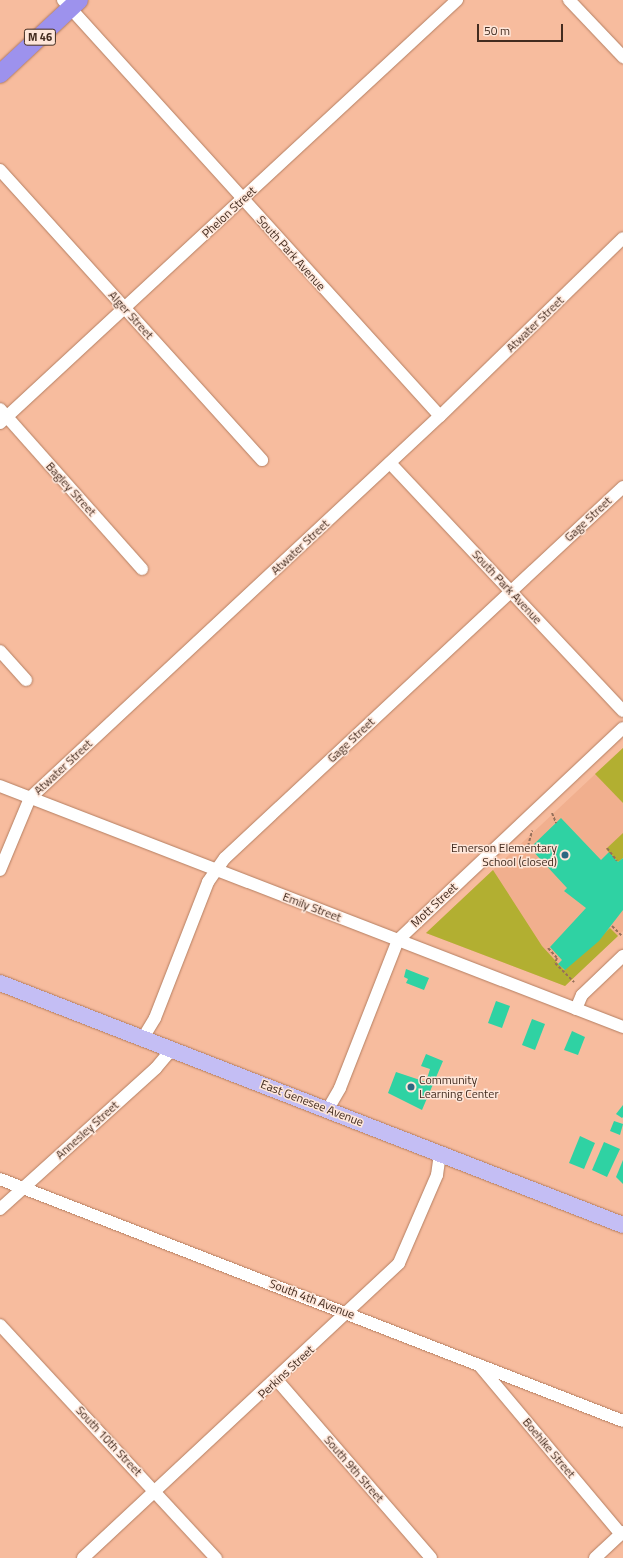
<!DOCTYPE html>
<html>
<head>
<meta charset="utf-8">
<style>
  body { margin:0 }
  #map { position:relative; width:623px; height:1558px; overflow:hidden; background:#f7bc9e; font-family:"Titillium Web",sans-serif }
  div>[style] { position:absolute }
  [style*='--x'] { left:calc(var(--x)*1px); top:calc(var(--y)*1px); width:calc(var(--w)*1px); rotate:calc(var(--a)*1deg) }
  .built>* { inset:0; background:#f1af8e }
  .green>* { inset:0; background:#b2af31 }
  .building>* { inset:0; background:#2fd2a3 }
  .path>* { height:2px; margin-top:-1px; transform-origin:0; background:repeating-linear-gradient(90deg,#966f5a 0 3px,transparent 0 5px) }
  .roads { filter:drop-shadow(0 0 1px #b47e61) drop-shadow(0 0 1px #b47e61) }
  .minor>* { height:12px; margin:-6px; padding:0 6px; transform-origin:6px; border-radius:6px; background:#fff }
  .major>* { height:16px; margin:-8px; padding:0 8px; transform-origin:8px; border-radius:8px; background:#c4bef4 }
  .highway>* { height:18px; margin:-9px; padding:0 9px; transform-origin:9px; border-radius:9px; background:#9d92ed }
  .dots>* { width:11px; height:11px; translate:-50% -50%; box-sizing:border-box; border:2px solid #fee6d9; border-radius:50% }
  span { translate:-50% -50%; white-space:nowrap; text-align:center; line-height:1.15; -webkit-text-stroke:3px #fee6d9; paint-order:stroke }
  .shield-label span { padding:1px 3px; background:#fee6d9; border:1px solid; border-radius:3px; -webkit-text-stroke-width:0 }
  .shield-label { font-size:11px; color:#432c20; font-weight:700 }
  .street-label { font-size:12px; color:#432c20 }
  .poi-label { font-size:12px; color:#432c20 }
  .right { translate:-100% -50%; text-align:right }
  .left { translate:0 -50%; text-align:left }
  .scale { position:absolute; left:477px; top:24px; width:86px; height:18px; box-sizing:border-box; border:2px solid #432c20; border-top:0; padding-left:5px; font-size:12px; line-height:14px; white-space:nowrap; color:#432c20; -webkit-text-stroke:3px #fee6d9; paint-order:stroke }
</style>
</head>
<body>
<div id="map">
  <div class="built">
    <i style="clip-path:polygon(623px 748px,623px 931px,570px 981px,565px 986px,426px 933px)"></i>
  </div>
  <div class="green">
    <i style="clip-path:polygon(623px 748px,623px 803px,595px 774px)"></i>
    <i style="clip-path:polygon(623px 833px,623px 858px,618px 862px,606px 849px)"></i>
    <i style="clip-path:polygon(493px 870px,542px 946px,564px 970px,610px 928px,618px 936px,565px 986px,426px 933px)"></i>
  </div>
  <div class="building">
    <i style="clip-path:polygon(561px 818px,601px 860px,609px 852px,618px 862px,623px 858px,623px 910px,599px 941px,565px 970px,558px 964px,562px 960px,550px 947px,586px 908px,564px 891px,567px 888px,530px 848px)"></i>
    <i style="clip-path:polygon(406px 969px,429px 978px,424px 990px,406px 983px,408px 979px,404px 977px)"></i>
    <i style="clip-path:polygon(496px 1001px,510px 1006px,502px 1028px,488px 1023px)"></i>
    <i style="clip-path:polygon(532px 1019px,545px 1024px,535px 1050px,522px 1045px)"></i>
    <i style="clip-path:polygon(572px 1031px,585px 1037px,578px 1055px,564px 1050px)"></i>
    <i style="clip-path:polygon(426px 1054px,443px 1061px,422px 1110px,388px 1093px,396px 1072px,426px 1082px,430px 1069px,421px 1066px)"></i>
    <i style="clip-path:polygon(623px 1105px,623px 1117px,622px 1118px,616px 1114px)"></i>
    <i style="clip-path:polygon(614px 1121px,623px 1124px,620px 1135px,610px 1131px)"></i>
    <i style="clip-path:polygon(580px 1136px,595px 1143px,584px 1169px,569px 1163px)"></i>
    <i style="clip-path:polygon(604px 1142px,620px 1149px,607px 1177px,592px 1170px)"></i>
    <i style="clip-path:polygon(623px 1160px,623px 1184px,616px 1177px)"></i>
  </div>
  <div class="path">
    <i style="--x:552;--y:813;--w:11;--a:68"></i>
    <i style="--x:528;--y:846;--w:16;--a:-75"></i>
    <i style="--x:607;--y:848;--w:16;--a:52"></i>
    <i style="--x:612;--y:926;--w:14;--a:45"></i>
    <i style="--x:548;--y:948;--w:13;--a:48"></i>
    <i style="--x:557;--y:958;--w:5;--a:112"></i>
    <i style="--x:555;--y:963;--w:27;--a:45"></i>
  </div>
  <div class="roads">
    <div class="minor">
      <i style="--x:63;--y:0;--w:561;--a:47.82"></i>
      <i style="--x:569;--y:0;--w:79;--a:46.5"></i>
      <i style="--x:0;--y:170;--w:391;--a:47.9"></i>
      <i style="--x:0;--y:409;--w:214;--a:48.4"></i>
      <i style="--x:0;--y:423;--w:623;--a:-42.79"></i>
      <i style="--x:390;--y:463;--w:340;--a:46.8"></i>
      <i style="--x:0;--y:651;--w:39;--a:48"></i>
      <i style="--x:0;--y:786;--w:668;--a:21.15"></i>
      <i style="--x:0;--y:870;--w:78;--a:-67.4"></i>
      <i style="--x:30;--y:798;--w:560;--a:-42.98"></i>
      <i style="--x:440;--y:416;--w:255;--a:-44.2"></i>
      <i style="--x:576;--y:1009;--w:15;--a:-67"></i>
      <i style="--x:582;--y:995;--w:57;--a:-43.6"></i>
      <i style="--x:143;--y:1038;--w:23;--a:-59"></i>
      <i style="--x:155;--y:1018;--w:146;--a:-68.7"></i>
      <i style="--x:208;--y:882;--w:29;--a:-55"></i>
      <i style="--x:225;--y:858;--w:544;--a:-42.99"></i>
      <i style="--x:328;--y:1109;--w:24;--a:-60"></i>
      <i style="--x:340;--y:1088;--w:159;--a:-68.6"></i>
      <i style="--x:398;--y:940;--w:309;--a:-43.3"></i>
      <i style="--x:0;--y:1179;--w:668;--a:21.23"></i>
      <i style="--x:0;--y:1209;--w:210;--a:-42.1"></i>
      <i style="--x:156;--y:1068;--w:25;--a:-50"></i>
      <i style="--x:0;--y:1325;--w:318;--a:47.2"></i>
      <i style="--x:479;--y:1365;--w:221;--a:50"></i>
      <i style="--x:277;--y:1380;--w:235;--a:49.1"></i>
      <i style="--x:83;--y:1558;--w:432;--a:-43"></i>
      <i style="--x:399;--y:1263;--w:96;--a:-66.6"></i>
      <i style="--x:437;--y:1175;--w:22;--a:-82"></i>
      <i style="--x:595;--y:1558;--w:38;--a:-43"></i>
    </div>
    <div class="major">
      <i style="--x:0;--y:983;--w:668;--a:21.23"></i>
    </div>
    <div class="highway">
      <i style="--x:0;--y:74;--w:108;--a:-43.1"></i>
    </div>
  </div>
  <div class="dots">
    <i style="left:565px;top:855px;background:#2e6881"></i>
    <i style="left:411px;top:1087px;background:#2e6881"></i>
  </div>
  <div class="shield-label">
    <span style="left:40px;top:37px">M 46</span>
  </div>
  <div class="street-label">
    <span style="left:229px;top:212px;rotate:-43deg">Phelon Street</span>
    <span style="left:291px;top:253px;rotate:48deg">South Park Avenue</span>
    <span style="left:131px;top:315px;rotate:48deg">Alger Street</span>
    <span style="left:535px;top:324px;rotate:-44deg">Atwater Street</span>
    <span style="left:71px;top:489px;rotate:48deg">Bagley Street</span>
    <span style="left:588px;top:519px;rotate:-43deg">Gage Street</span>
    <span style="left:300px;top:547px;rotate:-43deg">Atwater Street</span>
    <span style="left:507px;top:587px;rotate:47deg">South Park Avenue</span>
    <span style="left:351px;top:740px;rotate:-43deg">Gage Street</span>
    <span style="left:63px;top:767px;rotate:-43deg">Atwater Street</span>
    <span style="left:434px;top:905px;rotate:-43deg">Mott Street</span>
    <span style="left:312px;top:907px;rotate:21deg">Emily Street</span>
    <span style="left:312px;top:1103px;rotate:21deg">East Genesee Avenue</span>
    <span style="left:87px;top:1130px;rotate:-42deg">Annesley Street</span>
    <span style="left:312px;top:1299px;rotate:21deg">South 4th Avenue</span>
    <span style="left:286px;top:1372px;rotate:-43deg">Perkins Street</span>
    <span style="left:109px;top:1441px;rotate:47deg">South 10th Street</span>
    <span style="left:549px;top:1448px;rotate:50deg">Boehlke Street</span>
    <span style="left:354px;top:1469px;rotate:49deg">South 9th Street</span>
  </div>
  <div class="poi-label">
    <span class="right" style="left:557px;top:855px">Emerson Elementary<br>School (closed)</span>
    <span class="left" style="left:419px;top:1087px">Community<br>Learning Center</span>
  </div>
  <div class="scale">50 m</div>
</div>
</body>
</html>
